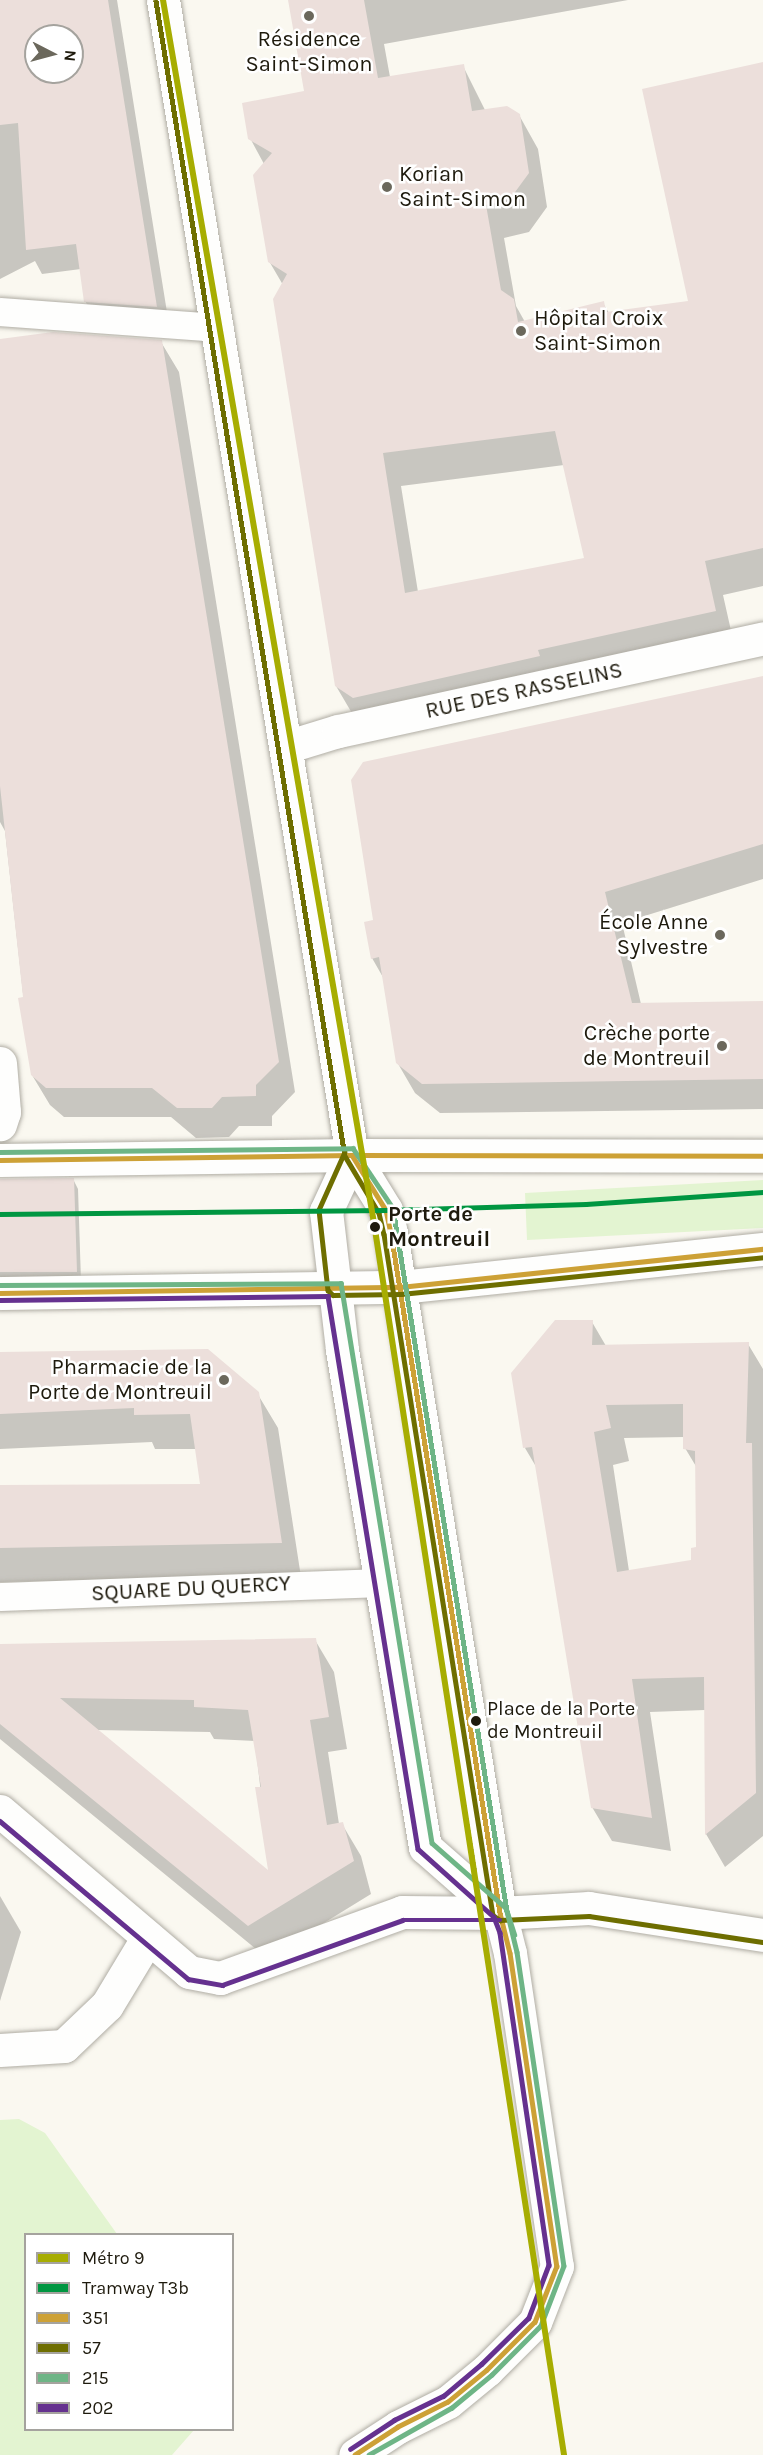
<!DOCTYPE html>
<html>
<head>
<meta charset="utf-8">
<style>
  body { margin:0 }
  #map { position:relative; width:763px; height:2455px; overflow:hidden; background:#faf8f0; font-family:Karla,sans-serif }
  div>[style] { position:absolute }
  [style*='--x'] { left:calc(var(--x)*1px); top:calc(var(--y)*1px); width:calc(var(--w)*1px); rotate:calc(var(--a)*1deg) }
  .green>* { inset:0; background:#e3f4d1 }
  .shadow>* { inset:0; background:#0003 }
  .building>* { inset:0; background:#ecdfdb }
  .roads { filter:drop-shadow(0 0 2px #b0ada4) drop-shadow(0 0 2px #b0ada4) }
  .pedestrian>* { height:28px; margin:-14px; padding:0 14px; transform-origin:14px; border-radius:14px; background:#fefefd }
  .minor>* { height:33px; margin:-16.5px; padding:0 16.5px; transform-origin:16.5px; border-radius:16.5px; background:#fefefd }
  .tertiary>* { height:33px; margin:-16.5px; padding:0 16.5px; transform-origin:16.5px; border-radius:16.5px; background:#fefefd }
  .primary>* { height:33px; margin:-16.5px; padding:0 16.5px; transform-origin:16.5px; border-radius:16.5px; background:#fefefd }
  .bus-1>* { height:4.5px; margin:-2.25px; padding:0 2.25px; transform-origin:2.25px; border-radius:2.25px; background:#cda136 }
  .bus-2>* { height:4.5px; margin:-2.25px; padding:0 2.25px; transform-origin:2.25px; border-radius:2.25px; background:#6e6e00 }
  .bus-3>* { height:4.5px; margin:-2.25px; padding:0 2.25px; transform-origin:2.25px; border-radius:2.25px; background:#6eb586 }
  .bus-4>* { height:4.5px; margin:-2.25px; padding:0 2.25px; transform-origin:2.25px; border-radius:2.25px; background:#65318f }
  .tram-1>* { height:4.5px; margin:-2.25px; padding:0 2.25px; transform-origin:2.25px; border-radius:2.25px; background:#009641 }
  .metro-1>* { height:6px; margin:-3px; padding:0 3px; transform-origin:3px; border-radius:3px; background:#a7ad01 }
  .dots>* { width:16px; height:16px; translate:-50% -50%; box-sizing:border-box; border:3px solid #fff; border-radius:50% }
  span { translate:-50% -50%; white-space:nowrap; text-align:center; line-height:1.15; -webkit-text-stroke:5px #fff; paint-order:stroke }
  .bus-label { font-size:20px; color:#1e1a0d }
  .left { translate:0 -50%; text-align:left }
  .poi-label { font-size:22px; color:#1e1a0d }
  .right { translate:-100% -50%; text-align:right }
  .street-label { font-size:22px; color:#1e1a0d }
  .stop-label { font-size:22px; color:#1e1a0d; font-weight:700 }
  .legend { position:absolute; left:24px; top:2233px; width:210px; height:198px; box-sizing:border-box; background:#fff; border:2px solid #a5a39e; margin:0; padding:8px 10px; list-style:none; font-size:18px; color:#1e1a0d }
  .legend li { display:flex; align-items:center; gap:12px; height:30px }
  .legend b { width:30px; border:2px solid #a5a39e }
  .north { position:absolute; left:24px; top:24px; width:60px; height:60px; box-sizing:border-box; background:#fff; border:2px solid #a5a39e; border-radius:50%; rotate:96deg; font-size:16px; font-weight:700; line-height:24px; text-align:center; color:#1e1a0d }
  .north::after { content:''; display:block; margin:auto; width:21px; height:27px; background:#6b685c; clip-path:polygon(50% 0,100% 100%,50% 72%,0 100%) }
</style>
</head>
<body>
<div id="map">
  <div class="green">
    <i style="clip-path:polygon(763px 1180px,763px 1228px,527px 1240px,525px 1193px)"></i>
    <i style="clip-path:polygon(19px 2119px,45px 2133px,117px 2234px,26px 2234px,26px 2430px,194px 2430px,172px 2455px,0 2455px,0 2120px)"></i>
  </div>
  <div class="shadow">
    <i style="clip-path:polygon(evenodd,0 0,117px 0,170px 331px,100px 326px,85px 301px,81px 269px,42px 274px,35px 261px,0 279px,0 0,36px 36px,72px 36px,72px 72px,36px 72px,36px 36px)"></i>
    <i style="clip-path:polygon(evenodd,289px 0,628px 0,384px 44px,390px 77px,463px 66px,485px 110px,519px 115px,538px 149px,547px 207px,529px 232px,504px 238px,516px 306px,525px 322px,603px 303px,609px 313px,690px 302px,763px 64px,763px 586px,723px 595px,734px 644px,356px 720px,336px 686px,283px 285px,269px 261px,264px 164px,250px 138px,306px 92px,289px 0,564px 465px,586px 559px,418px 592px,401px 486px,564px 465px)"></i>
    <i style="clip-path:polygon(0 340px,161px 342px,179px 372px,295px 1092px,272px 1116px,272px 1126px,239px 1126px,229px 1137px,196px 1138px,171px 1117px,64px 1117px,50px 1105px,32px 1075px,5px 831px,0 822px)"></i>
    <i style="clip-path:polygon(763px 677px,763px 879px,622px 923px,641px 1004px,763px 1003px,763px 1109px,440px 1113px,415px 1093px,397px 1062px,384px 979px,372px 958px,374px 921px)"></i>
    <i style="clip-path:polygon(73px 1179px,78px 1189px,81px 1281px,0 1281px,0 1180px)"></i>
    <i style="clip-path:polygon(evenodd,592px 1322px,606px 1346px,748px 1344px,763px 1369px,763px 1836px,725px 1867px,706px 1834px,705px 1710px,650px 1712px,671px 1851px,612px 1841px,592px 1807px,538px 1470px,525px 1448px,592px 1322px,685px 1437px,685px 1448px,697px 1468px,697px 1548px,693px 1561px,629px 1571px,613px 1465px,629px 1461px,624px 1438px,685px 1437px)"></i>
    <i style="clip-path:polygon(0 1354px,257px 1393px,278px 1428px,301px 1577px,0 1582px,0 1487px,202px 1485px,197px 1449px,155px 1449px,152px 1442px,0 1449px)"></i>
    <i style="clip-path:polygon(evenodd,315px 1640px,334px 1672px,347px 1749px,328px 1752px,339px 1824px,342px 1824px,361px 1856px,371px 1894px,267px 1958px,0 1739px,0 1650px,315px 1640px,96px 1730px,210px 1732px,214px 1739px,255px 1741px,270px 1873px,96px 1730px)"></i>
    <i style="clip-path:polygon(0 1896px,21px 1932px,0 2001px)"></i>
  </div>
  <div class="building">
    <i style="clip-path:polygon(evenodd,0 0,108px 0,157px 307px,84px 302px,76px 244px,26px 250px,18px 123px,0 125px,0 0,36px 36px,72px 36px,72px 72px,36px 72px,36px 36px)"></i>
    <i style="clip-path:polygon(evenodd,288px 0,364px 0,378px 78px,464px 64px,472px 111px,507px 106px,520px 114px,529px 173px,510px 199px,486px 205px,501px 290px,514px 299px,518px 322px,604px 301px,606px 312px,688px 301px,642px 89px,763px 62px,763px 548px,705px 561px,716px 611px,538px 650px,540px 656px,353px 698px,335px 686px,273px 299px,287px 274px,268px 262px,253px 175px,272px 153px,248px 139px,242px 103px,304px 91px,288px 0,555px 431px,584px 558px,405px 593px,383px 453px,555px 431px)"></i>
    <i style="clip-path:polygon(53px 332px,162px 340px,279px 1062px,256px 1085px,256px 1096px,222px 1097px,212px 1108px,177px 1108px,152px 1088px,46px 1088px,31px 1075px,18px 998px,23px 997px,0 786px,0 339px)"></i>
    <i style="clip-path:polygon(763px 676px,763px 844px,605px 892px,632px 1003px,763px 1001px,763px 1079px,422px 1084px,396px 1063px,379px 957px,371px 959px,364px 922px,373px 920px,351px 780px,363px 762px)"></i>
    <i style="clip-path:polygon(74px 1178px,77px 1272px,0 1272px,0 1179px)"></i>
    <i style="clip-path:polygon(evenodd,555px 1320px,593px 1320px,592px 1345px,749px 1342px,746px 1443px,752px 1443px,756px 1793px,705px 1835px,704px 1677px,632px 1679px,652px 1818px,591px 1808px,532px 1447px,523px 1448px,511px 1373px,555px 1320px,683px 1404px,683px 1449px,695px 1451px,696px 1547px,691px 1548px,691px 1560px,617px 1572px,594px 1432px,611px 1428px,606px 1405px,683px 1404px)"></i>
    <i style="clip-path:polygon(208px 1349px,259px 1392px,282px 1543px,0 1548px,0 1485px,200px 1484px,190px 1414px,134px 1415px,134px 1408px,0 1414px,0 1352px)"></i>
    <i style="clip-path:polygon(evenodd,316px 1638px,329px 1717px,310px 1720px,327px 1825px,343px 1822px,354px 1861px,248px 1926px,0 1724px,0 1644px,316px 1638px,60px 1698px,194px 1700px,194px 1707px,248px 1710px,261px 1787px,255px 1787px,268px 1870px,60px 1698px)"></i>
  </div>
  <div class="roads">
    <div class="pedestrian">
      <i style="--x:0;--y:312;--w:220;--a:4.2"></i>
      <i style="--x:0;--y:1597;--w:382;--a:-2.1"></i>
    </div>
    <div class="minor">
      <i style="--x:286;--y:747;--w:54;--a:-17.1"></i>
      <i style="--x:338;--y:731;--w:435;--a:-12.3"></i>
      <i style="--x:0;--y:1063;--w:49;--a:85.3"></i>
      <i style="--x:4;--y:1112;--w:13;--a:108"></i>
      <i style="--x:0;--y:1811;--w:248;--a:40.4"></i>
      <i style="--x:189;--y:1972;--w:32;--a:11"></i>
      <i style="--x:220;--y:1978;--w:194;--a:-19.9"></i>
      <i style="--x:402;--y:1912;--w:98;--a:0.6"></i>
      <i style="--x:0;--y:2050;--w:64;--a:-3.6"></i>
      <i style="--x:64;--y:2046;--w:59;--a:-43.6"></i>
      <i style="--x:107;--y:2005;--w:79;--a:-58.9"></i>
    </div>
    <div class="tertiary">
      <i style="--x:163;--y:0;--w:1170;--a:80.71"></i>
    </div>
    <div class="primary">
      <i style="--x:352;--y:1155;--w:65;--a:58.3"></i>
      <i style="--x:386;--y:1210;--w:24;--a:78"></i>
      <i style="--x:391;--y:1233;--w:689;--a:80.89"></i>
      <i style="--x:500;--y:1913;--w:41;--a:76"></i>
      <i style="--x:510;--y:1953;--w:317;--a:81.5"></i>
      <i style="--x:557;--y:2266;--w:60;--a:111.4"></i>
      <i style="--x:535;--y:2322;--w:68;--a:135"></i>
      <i style="--x:487;--y:2370;--w:50;--a:140.6"></i>
      <i style="--x:448;--y:2402;--w:56;--a:153.4"></i>
      <i style="--x:398;--y:2427;--w:51;--a:146.9"></i>
      <i style="--x:352;--y:1155;--w:62;--a:114.9"></i>
      <i style="--x:326;--y:1211;--w:140;--a:83.4"></i>
      <i style="--x:342;--y:1350;--w:504;--a:80.52"></i>
      <i style="--x:425;--y:1847;--w:100;--a:41.3"></i>
      <i style="--x:0;--y:1160;--w:352;--a:-0.8"></i>
      <i style="--x:352;--y:1155;--w:411;--a:0.1"></i>
      <i style="--x:0;--y:1293;--w:400;--a:-0.9"></i>
      <i style="--x:400;--y:1287;--w:365;--a:-6"></i>
      <i style="--x:500;--y:1913;--w:89;--a:-3.2"></i>
      <i style="--x:589;--y:1908;--w:176;--a:8.8"></i>
    </div>
  </div>
  <div class="bus-1">
    <i style="--x:352;--y:1155;--w:65;--a:58.3"></i>
    <i style="--x:386;--y:1210;--w:24;--a:78"></i>
    <i style="--x:391;--y:1233;--w:689;--a:80.89"></i>
    <i style="--x:500;--y:1913;--w:41;--a:76"></i>
    <i style="--x:510;--y:1953;--w:317;--a:81.5"></i>
    <i style="--x:557;--y:2266;--w:60;--a:111.4"></i>
    <i style="--x:535;--y:2322;--w:68;--a:135"></i>
    <i style="--x:487;--y:2370;--w:50;--a:140.6"></i>
    <i style="--x:448;--y:2402;--w:56;--a:153.4"></i>
    <i style="--x:398;--y:2427;--w:51;--a:146.9"></i>
    <i style="--x:0;--y:1160;--w:352;--a:-0.8"></i>
    <i style="--x:352;--y:1155;--w:411;--a:0.1"></i>
    <i style="--x:0;--y:1293;--w:400;--a:-0.9"></i>
    <i style="--x:400;--y:1287;--w:365;--a:-6"></i>
  </div>
  <div class="bus-2">
    <i style="--x:156;--y:1;--w:1170;--a:80.71"></i>
    <i style="--x:345;--y:1156;--w:66;--a:59.2"></i>
    <i style="--x:379;--y:1213;--w:22;--a:77"></i>
    <i style="--x:384;--y:1234;--w:690;--a:80.91"></i>
    <i style="--x:493;--y:1915;--w:9;--a:36"></i>
    <i style="--x:500;--y:1920;--w:89;--a:-2.6"></i>
    <i style="--x:589;--y:1916;--w:175;--a:8.5"></i>
    <i style="--x:345;--y:1152;--w:64;--a:114.1"></i>
    <i style="--x:319;--y:1210;--w:81;--a:83.6"></i>
    <i style="--x:328;--y:1290;--w:7;--a:45"></i>
    <i style="--x:333;--y:1295;--w:68;--a:-0.8"></i>
    <i style="--x:401;--y:1294;--w:364;--a:-5.8"></i>
  </div>
  <div class="bus-3">
    <i style="--x:0;--y:1152;--w:353;--a:-0.6"></i>
    <i style="--x:353;--y:1148;--w:72;--a:56.3"></i>
    <i style="--x:393;--y:1208;--w:712;--a:80.79"></i>
    <i style="--x:507;--y:1911;--w:42;--a:76.3"></i>
    <i style="--x:517;--y:1952;--w:317;--a:81.5"></i>
    <i style="--x:564;--y:2266;--w:64;--a:111"></i>
    <i style="--x:541;--y:2326;--w:69;--a:135"></i>
    <i style="--x:492;--y:2375;--w:52;--a:140.5"></i>
    <i style="--x:452;--y:2408;--w:95;--a:150.5"></i>
    <i style="--x:0;--y:1285;--w:341;--a:-0.3"></i>
    <i style="--x:341;--y:1283;--w:567;--a:80.77"></i>
    <i style="--x:432;--y:1843;--w:98;--a:41.3"></i>
    <i style="--x:506;--y:1908;--w:28;--a:72"></i>
  </div>
  <div class="bus-4">
    <i style="--x:0;--y:1300;--w:328;--a:-0.7"></i>
    <i style="--x:328;--y:1296;--w:560;--a:80.76"></i>
    <i style="--x:418;--y:1849;--w:102;--a:41.8"></i>
    <i style="--x:494;--y:1917;--w:17;--a:69"></i>
    <i style="--x:500;--y:1933;--w:336;--a:81.6"></i>
    <i style="--x:549;--y:2265;--w:57;--a:110.7"></i>
    <i style="--x:529;--y:2318;--w:66;--a:135.6"></i>
    <i style="--x:482;--y:2364;--w:50;--a:139.9"></i>
    <i style="--x:444;--y:2396;--w:55;--a:153.9"></i>
    <i style="--x:395;--y:2420;--w:53;--a:146.6"></i>
    <i style="--x:0;--y:1821;--w:246;--a:40"></i>
    <i style="--x:188;--y:1979;--w:35;--a:10"></i>
    <i style="--x:222;--y:1985;--w:192;--a:-19.8"></i>
    <i style="--x:403;--y:1920;--w:97;--a:0"></i>
  </div>
  <div class="tram-1">
    <i style="--x:0;--y:1214;--w:386;--a:-0.6"></i>
    <i style="--x:386;--y:1210;--w:200;--a:-1.7"></i>
    <i style="--x:586;--y:1204;--w:177;--a:-3.9"></i>
  </div>
  <div class="metro-1">
    <i style="--x:163;--y:0;--w:1241;--a:80.21"></i>
    <i style="--x:374;--y:1223;--w:1247;--a:81.23"></i>
  </div>
  <div class="dots">
    <i style="left:309px;top:16px;background:#6b685c"></i>
    <i style="left:387px;top:187px;background:#6b685c"></i>
    <i style="left:521px;top:331px;background:#6b685c"></i>
    <i style="left:720px;top:935px;background:#6b685c"></i>
    <i style="left:722px;top:1046px;background:#6b685c"></i>
    <i style="left:375px;top:1227px;background:#1e1a0d"></i>
    <i style="left:224px;top:1380px;background:#6b685c"></i>
    <i style="left:476px;top:1721px;background:#1e1a0d"></i>
  </div>
  <div class="bus-label">
    <span class="left" style="left:487px;top:1720px">Place de la Porte<br>de Montreuil</span>
  </div>
  <div class="poi-label">
    <span style="left:309px;top:52px">Résidence<br>Saint-Simon</span>
    <span class="left" style="left:399px;top:187px">Korian<br>Saint-Simon</span>
    <span class="left" style="left:534px;top:331px">Hôpital Croix<br>Saint-Simon</span>
    <span class="right" style="left:708px;top:935px">École Anne<br>Sylvestre</span>
    <span class="right" style="left:710px;top:1046px">Crèche porte<br>de Montreuil</span>
    <span class="right" style="left:212px;top:1380px">Pharmacie de la<br>Porte de Montreuil</span>
  </div>
  <div class="street-label">
    <span style="left:524px;top:691px;rotate:-12deg">RUE DES RASSELINS</span>
    <span style="left:191px;top:1589px;rotate:-3deg">SQUARE DU QUERCY</span>
  </div>
  <div class="stop-label">
    <span class="left" style="left:388px;top:1227px">Porte de<br>Montreuil</span>
  </div>
  <ul class="legend">
  <li><b style="height:8px;background:#a7ad01"></b>Métro 9</li>
  <li><b style="height:8px;background:#009641"></b>Tramway T3b</li>
  <li><b style="height:8px;background:#cda136"></b>351</li>
  <li><b style="height:8px;background:#6e6e00"></b>57</li>
  <li><b style="height:8px;background:#6eb586"></b>215</li>
  <li><b style="height:8px;background:#65318f"></b>202</li>
  </ul>
  <div class="north">N</div>
</div>
</body>
</html>
